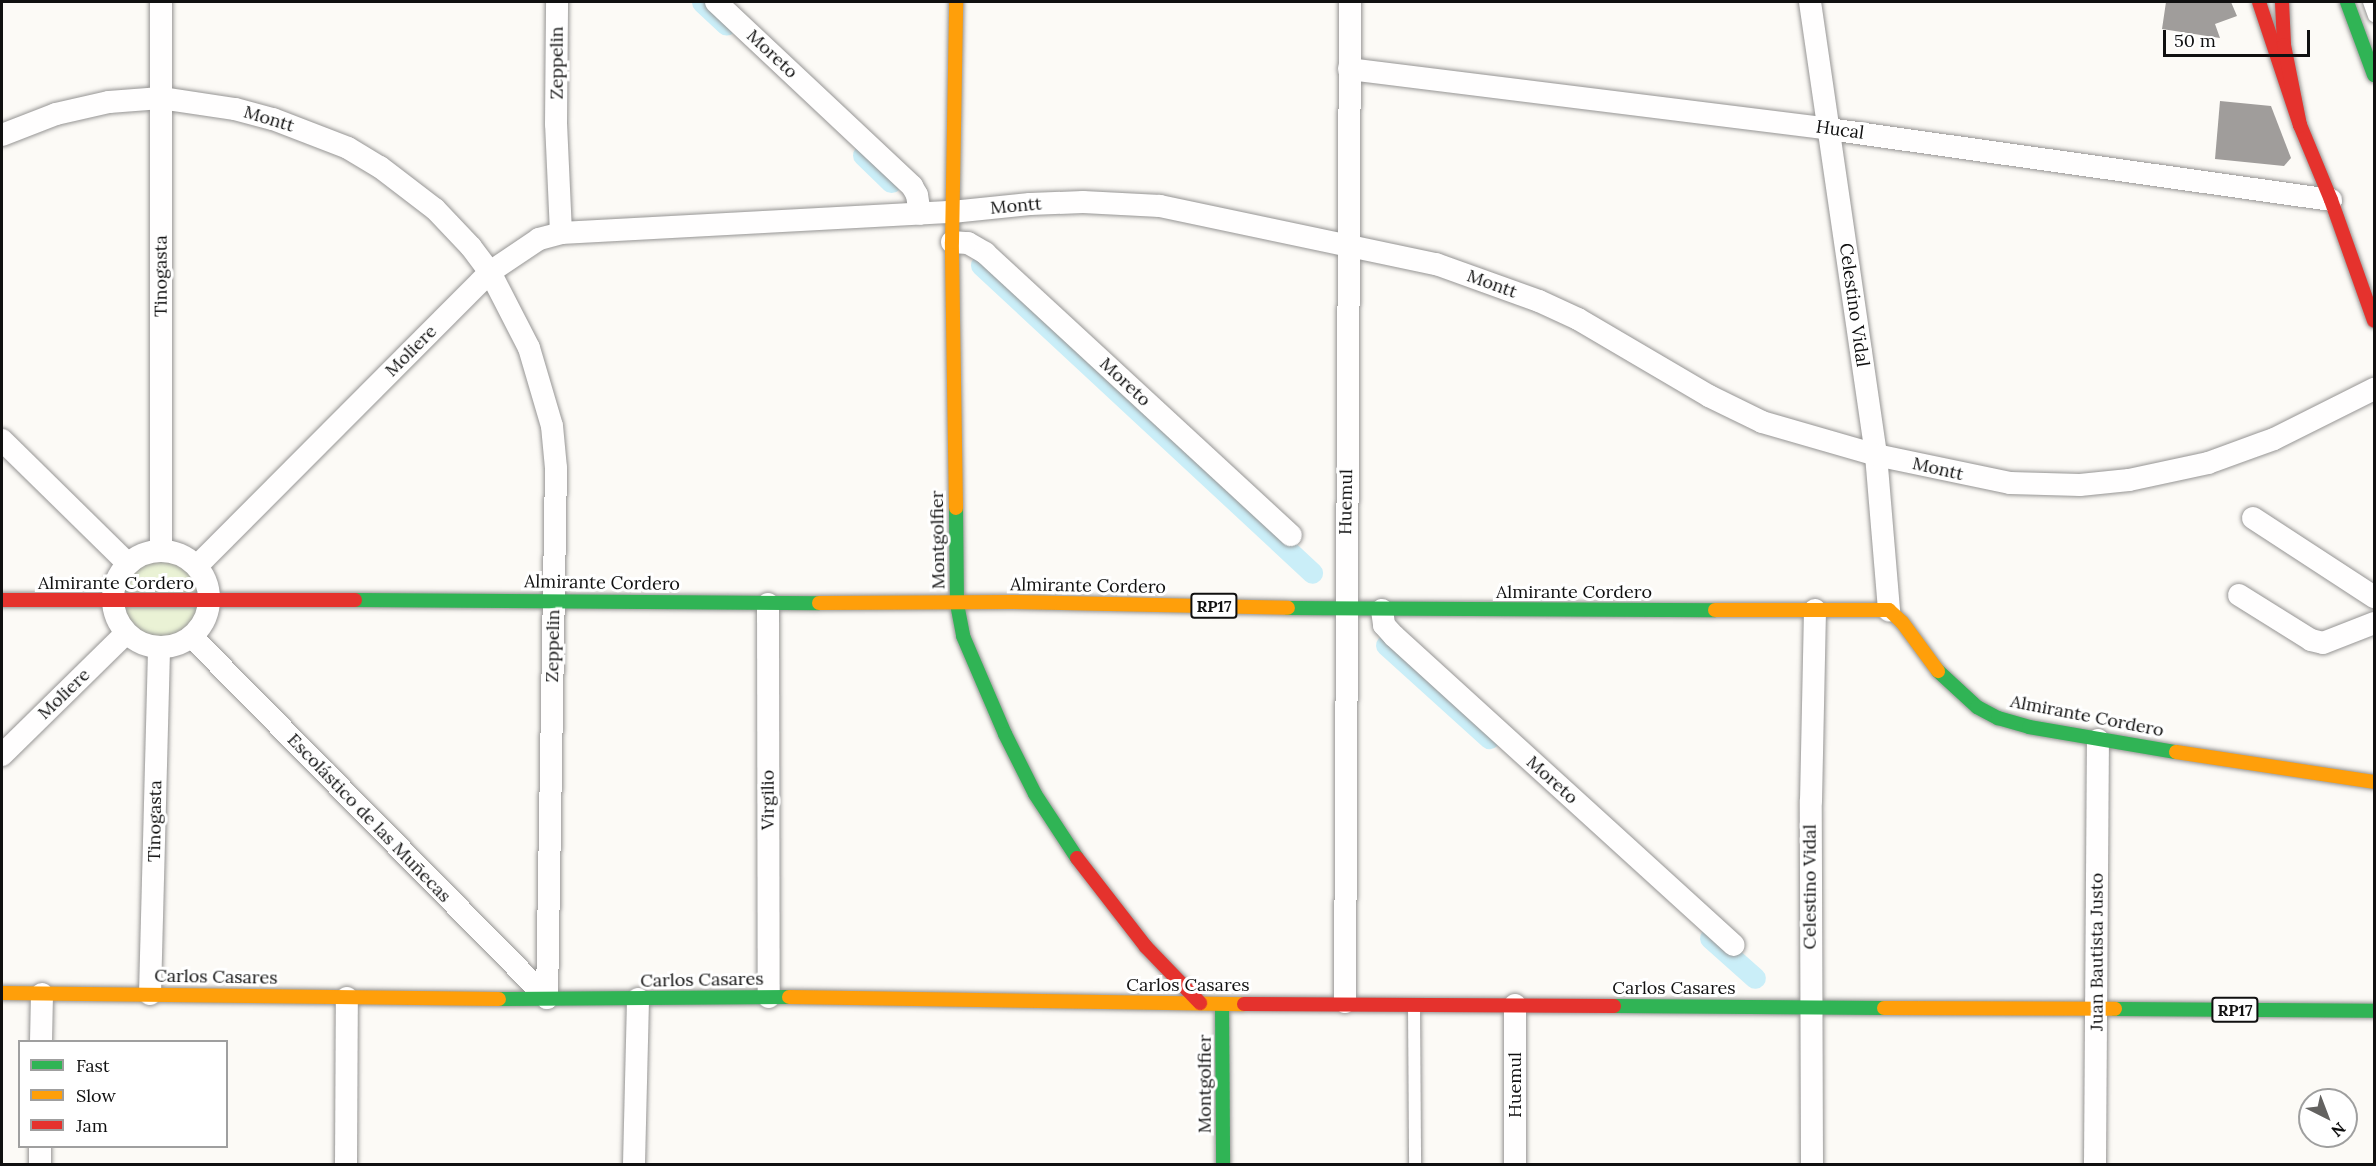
<!DOCTYPE html>
<html>
<head>
<meta charset="utf-8">
<style>
  body { margin:0 }
  #map { position:relative; width:2376px; height:1166px; overflow:hidden; background:#fcfaf6; font-family:Lora,serif }
  div>[style] { position:absolute }
  [style*='--x'] { left:calc(var(--x)*1px); top:calc(var(--y)*1px); width:calc(var(--w)*1px); rotate:calc(var(--a)*1deg) }
  .green>* { inset:0; background:#eaf2d5 }
  .canal>* { height:21px; margin:-10.5px; padding:0 10.5px; transform-origin:10.5px; border-radius:10.5px; background:#caeef8 }
  .building>* { inset:0; background:#a09d9b }
  .roads { filter:drop-shadow(0 0 2px #969594) drop-shadow(0 0 2px #969594) }
  .lane>* { height:12px; margin:-6px; padding:0 6px; transform-origin:6px; border-radius:6px; background:#fffefe }
  .street>* { height:22px; margin:-11px; padding:0 11px; transform-origin:11px; border-radius:11px; background:#fffefe }
  .street>.ring { margin:-11px; padding:0; box-sizing:content-box; background:none; border:22px solid #fffefe; border-radius:50% }
  .fast>* { height:14px; margin:-7px; padding:0 7px; transform-origin:7px; border-radius:7px; background:#30b455 }
  .slow>* { height:14px; margin:-7px; padding:0 7px; transform-origin:7px; border-radius:7px; background:#ff9f0a }
  .jam>* { height:14px; margin:-7px; padding:0 7px; transform-origin:7px; border-radius:7px; background:#e5322d }
  span { translate:-50% -50%; white-space:nowrap; text-align:center; line-height:1.15; -webkit-text-stroke:6px #fff; paint-order:stroke }
  .shield-label span { padding:2px 4px; background:#fff; border:2px solid; border-radius:4px; -webkit-text-stroke-width:0 }
  .shield-label { font-size:16px; color:#101010; font-weight:700 }
  .street-label { font-size:18px; color:#101010 }
  .frame { position:absolute; inset:0; border:3px solid #101010; pointer-events:none }
  .legend { position:absolute; left:18px; top:1040px; width:210px; height:108px; box-sizing:border-box; background:#fff; border:2px solid #9f9f9f; margin:0; padding:8px 10px; list-style:none; font-size:18px; color:#101010 }
  .legend li { display:flex; align-items:center; gap:12px; height:30px }
  .legend b { width:30px; border:2px solid #9f9f9f }
  .north { position:absolute; left:2298px; top:1088px; width:60px; height:60px; box-sizing:border-box; background:#fff; border:2px solid #9f9f9f; border-radius:50%; rotate:138deg; font-size:16px; font-weight:700; line-height:24px; text-align:center; color:#101010 }
  .north::after { content:''; display:block; margin:auto; width:21px; height:27px; background:#636260; clip-path:polygon(50% 0,100% 100%,50% 72%,0 100%) }
  .scale { position:absolute; left:2163px; top:30px; width:147px; height:27px; box-sizing:border-box; border:3px solid #101010; border-top:0; padding-left:8px; font-size:18px; line-height:21px; white-space:nowrap; color:#101010; -webkit-text-stroke:4px #fff; paint-order:stroke }
</style>
</head>
<body>
<div id="map">
  <div class="green">
    <i style="clip-path:polygon(155px 558px,169px 558px,181px 563px,192px 572px,199px 583px,202px 596px,119px 595px,123px 582px,131px 570px,142px 562px)"></i>
    <i style="clip-path:polygon(119px 605px,202px 606px,199px 619px,191px 631px,179px 639px,153px 643px,140px 638px,130px 630px,122px 618px)"></i>
  </div>
  <div class="canal">
    <i style="--x:702;--y:2;--w:33;--a:43"></i>
    <i style="--x:863;--y:155;--w:39;--a:44"></i>
    <i style="--x:981;--y:265;--w:452;--a:42.9"></i>
    <i style="--x:1386;--y:645;--w:139;--a:42.1"></i>
    <i style="--x:1710;--y:938;--w:60;--a:41.6"></i>
  </div>
  <div class="building">
    <i style="clip-path:polygon(2166px 2px,2231px 2px,2237px 16px,2215px 24px,2220px 38px,2162px 29px)"></i>
    <i style="clip-path:polygon(2220px 101px,2271px 106px,2291px 158px,2284px 166px,2215px 159px)"></i>
  </div>
  <div class="roads">
    <div class="lane">
      <i style="--x:2369;--y:2;--w:15;--a:70"></i>
      <i style="--x:1414;--y:1007;--w:157;--a:89.6"></i>
    </div>
    <div class="street">
      <i style="--x:161;--y:2;--w:548;--a:90"></i>
      <i style="--x:716;--y:2;--w:269;--a:43.2"></i>
      <i style="--x:912;--y:186;--w:10;--a:61"></i>
      <i style="--x:917;--y:195;--w:19;--a:81"></i>
      <i style="--x:1810;--y:2;--w:458;--a:81.7"></i>
      <i style="--x:1876;--y:455;--w:156;--a:85.2"></i>
      <i style="--x:1349;--y:69;--w:484;--a:7.1"></i>
      <i style="--x:1829;--y:129;--w:507;--a:8.05"></i>
      <i style="--x:2;--y:135;--w:58;--a:-21.3"></i>
      <i style="--x:56;--y:114;--w:54;--a:-12.8"></i>
      <i style="--x:109;--y:102;--w:52;--a:-4.4"></i>
      <i style="--x:161;--y:98;--w:75;--a:8.5"></i>
      <i style="--x:235;--y:109;--w:39;--a:15"></i>
      <i style="--x:273;--y:119;--w:80;--a:21.1"></i>
      <i style="--x:348;--y:148;--w:37;--a:31"></i>
      <i style="--x:380;--y:167;--w:69;--a:37.4"></i>
      <i style="--x:435;--y:209;--w:52;--a:46.5"></i>
      <i style="--x:471;--y:247;--w:31;--a:53"></i>
      <i style="--x:490;--y:272;--w:85;--a:62.8"></i>
      <i style="--x:529;--y:348;--w:81;--a:73.6"></i>
      <i style="--x:552;--y:426;--w:42;--a:84.6"></i>
      <i style="--x:556;--y:468;--w:530;--a:90.97"></i>
      <i style="--x:561;--y:233;--w:392;--a:-3.1"></i>
      <i style="--x:952;--y:212;--w:78;--a:-5.9"></i>
      <i style="--x:1030;--y:204;--w:53;--a:-2.2"></i>
      <i style="--x:1083;--y:202;--w:77;--a:3"></i>
      <i style="--x:1160;--y:206;--w:282;--a:11.9"></i>
      <i style="--x:1436;--y:264;--w:109;--a:19.8"></i>
      <i style="--x:1539;--y:301;--w:43;--a:24.8"></i>
      <i style="--x:1578;--y:319;--w:152;--a:30.4"></i>
      <i style="--x:1709;--y:396;--w:59;--a:26.1"></i>
      <i style="--x:1762;--y:422;--w:119;--a:16.1"></i>
      <i style="--x:1876;--y:455;--w:137;--a:11.8"></i>
      <i style="--x:2010;--y:483;--w:70;--a:1.6"></i>
      <i style="--x:2080;--y:485;--w:49;--a:-5.8"></i>
      <i style="--x:2129;--y:480;--w:81;--a:-12.1"></i>
      <i style="--x:2208;--y:463;--w:70;--a:-20"></i>
      <i style="--x:2274;--y:439;--w:112;--a:-26.6"></i>
      <i style="--x:952;--y:242;--w:16;--a:4"></i>
      <i style="--x:968;--y:243;--w:20;--a:30"></i>
      <i style="--x:985;--y:253;--w:416;--a:42.7"></i>
      <i style="--x:2;--y:440;--w:177;--a:44.5"></i>
      <i style="--x:2253;--y:518;--w:145;--a:33.1"></i>
      <i class="ring" style="left:113px;top:551px;width:74px;height:74px"></i>
      <i style="--x:197;--y:566;--w:415;--a:-45.1"></i>
      <i style="--x:490;--y:272;--w:59;--a:-34"></i>
      <i style="--x:539;--y:239;--w:23;--a:-15"></i>
      <i style="--x:561;--y:233;--w:109;--a:-92.6"></i>
      <i style="--x:556;--y:124;--w:122;--a:-89.5"></i>
      <i style="--x:2239;--y:595;--w:85;--a:32"></i>
      <i style="--x:2311;--y:640;--w:12;--a:14"></i>
      <i style="--x:2323;--y:643;--w:55;--a:-21.4"></i>
      <i style="--x:768;--y:604;--w:393;--a:89.9"></i>
      <i style="--x:1382;--y:610;--w:15;--a:82"></i>
      <i style="--x:1384;--y:625;--w:15;--a:48"></i>
      <i style="--x:1394;--y:636;--w:459;--a:42.3"></i>
      <i style="--x:192;--y:637;--w:506;--a:45.48"></i>
      <i style="--x:2;--y:755;--w:174;--a:-44.5"></i>
      <i style="--x:150;--y:994;--w:346;--a:-88.5"></i>
      <i style="--x:1345;--y:1002;--w:1000;--a:-89.71"></i>
      <i style="--x:1515;--y:1005;--w:159;--a:90"></i>
      <i style="--x:41;--y:1042;--w:48;--a:-88.8"></i>
      <i style="--x:40;--y:1164;--w:18;--a:-90"></i>
      <i style="--x:346;--y:1164;--w:166;--a:-89.7"></i>
      <i style="--x:634;--y:1164;--w:165;--a:-88.6"></i>
      <i style="--x:1812;--y:1164;--w:363;--a:-90.2"></i>
      <i style="--x:1811;--y:801;--w:191;--a:-88.8"></i>
      <i style="--x:2095;--y:1164;--w:424;--a:-89.6"></i>
    </div>
    <div class="fast">
      <i style="--x:2347;--y:2;--w:78;--a:69.7"></i>
      <i style="--x:956;--y:508;--w:96;--a:89.4"></i>
      <i style="--x:957;--y:604;--w:33;--a:79"></i>
      <i style="--x:963;--y:636;--w:107;--a:66.8"></i>
      <i style="--x:1005;--y:734;--w:67;--a:63.4"></i>
      <i style="--x:1035;--y:794;--w:77;--a:56.7"></i>
      <i style="--x:355;--y:600;--w:464;--a:0.4"></i>
      <i style="--x:1288;--y:608;--w:427;--a:0.3"></i>
      <i style="--x:1938;--y:671;--w:53;--a:42.7"></i>
      <i style="--x:1977;--y:707;--w:24;--a:28"></i>
      <i style="--x:1998;--y:718;--w:32;--a:16"></i>
      <i style="--x:2029;--y:727;--w:149;--a:9.7"></i>
      <i style="--x:499;--y:999;--w:290;--a:-0.4"></i>
      <i style="--x:1222;--y:1004;--w:160;--a:89.6"></i>
      <i style="--x:1614;--y:1006;--w:270;--a:0.4"></i>
      <i style="--x:2115;--y:1009;--w:259;--a:0.4"></i>
    </div>
    <div class="slow">
      <i style="--x:956;--y:508;--w:266;--a:-90.9"></i>
      <i style="--x:952;--y:242;--w:240;--a:-89"></i>
      <i style="--x:819;--y:603;--w:194;--a:-0.3"></i>
      <i style="--x:1013;--y:602;--w:275;--a:1.2"></i>
      <i style="--x:1715;--y:610;--w:174;--a:0"></i>
      <i style="--x:1889;--y:610;--w:18;--a:43"></i>
      <i style="--x:1902;--y:622;--w:61;--a:53.7"></i>
      <i style="--x:2176;--y:752;--w:200;--a:8.6"></i>
      <i style="--x:2;--y:993;--w:497;--a:0.7"></i>
      <i style="--x:789;--y:997;--w:455;--a:0.9"></i>
      <i style="--x:1884;--y:1008;--w:231;--a:0.2"></i>
    </div>
    <div class="jam">
      <i style="--x:2259;--y:2;--w:130;--a:71.6"></i>
      <i style="--x:2300;--y:125;--w:81;--a:67.5"></i>
      <i style="--x:2331;--y:200;--w:128;--a:70.4"></i>
      <i style="--x:2282;--y:2;--w:43;--a:87.3"></i>
      <i style="--x:2284;--y:45;--w:82;--a:78.7"></i>
      <i style="--x:2;--y:600;--w:353;--a:0"></i>
      <i style="--x:1077;--y:858;--w:113;--a:52.2"></i>
      <i style="--x:1146;--y:947;--w:78;--a:46"></i>
      <i style="--x:1244;--y:1004;--w:370;--a:0.3"></i>
    </div>
  </div>
  <div class="shield-label">
    <span style="left:1214px;top:606px">RP17</span>
    <span style="left:2235px;top:1010px">RP17</span>
  </div>
  <div class="street-label">
    <span style="left:772px;top:54px;rotate:43deg">Moreto</span>
    <span style="left:557px;top:63px;rotate:-90deg">Zeppelin</span>
    <span style="left:269px;top:119px;rotate:17deg">Montt</span>
    <span style="left:1840px;top:130px;rotate:8deg">Hucal</span>
    <span style="left:1016px;top:206px;rotate:-5deg">Montt</span>
    <span style="left:161px;top:276px;rotate:-90deg">Tinogasta</span>
    <span style="left:1492px;top:284px;rotate:20deg">Montt</span>
    <span style="left:1854px;top:305px;rotate:82deg">Celestino Vidal</span>
    <span style="left:411px;top:351px;rotate:-45deg">Moliere</span>
    <span style="left:1125px;top:382px;rotate:43deg">Moreto</span>
    <span style="left:1938px;top:469px;rotate:13deg">Montt</span>
    <span style="left:1346px;top:502px;rotate:-89deg">Huemul</span>
    <span style="left:938px;top:540px;rotate:-91deg">Montgolfier</span>
    <span style="left:116px;top:583px">Almirante Cordero</span>
    <span style="left:602px;top:583px;rotate:1deg">Almirante Cordero</span>
    <span style="left:1088px;top:586px;rotate:1deg">Almirante Cordero</span>
    <span style="left:1574px;top:592px">Almirante Cordero</span>
    <span style="left:553px;top:646px;rotate:-89deg">Zeppelin</span>
    <span style="left:64px;top:694px;rotate:-44deg">Moliere</span>
    <span style="left:2087px;top:716px;rotate:11deg">Almirante Cordero</span>
    <span style="left:1552px;top:780px;rotate:42deg">Moreto</span>
    <span style="left:768px;top:800px;rotate:-90deg">Virgilio</span>
    <span style="left:369px;top:818px;rotate:46deg">Escolástico de las Muñecas</span>
    <span style="left:155px;top:821px;rotate:-89deg">Tinogasta</span>
    <span style="left:1810px;top:887px;rotate:-90deg">Celestino Vidal</span>
    <span style="left:2097px;top:952px;rotate:-90deg">Juan Bautista Justo</span>
    <span style="left:216px;top:977px;rotate:1deg">Carlos Casares</span>
    <span style="left:702px;top:980px;rotate:-1deg">Carlos Casares</span>
    <span style="left:1188px;top:985px">Carlos Casares</span>
    <span style="left:1674px;top:988px">Carlos Casares</span>
    <span style="left:1205px;top:1084px;rotate:-90deg">Montgolfier</span>
    <span style="left:1515px;top:1085px;rotate:-90deg">Huemul</span>
  </div>
  <div class="frame"></div>
  <ul class="legend">
  <li><b style="height:8px;background:#30b455"></b>Fast</li>
  <li><b style="height:8px;background:#ff9f0a"></b>Slow</li>
  <li><b style="height:8px;background:#e5322d"></b>Jam</li>
  </ul>
  <div class="north">N</div>
  <div class="scale">50 m</div>
</div>
</body>
</html>
